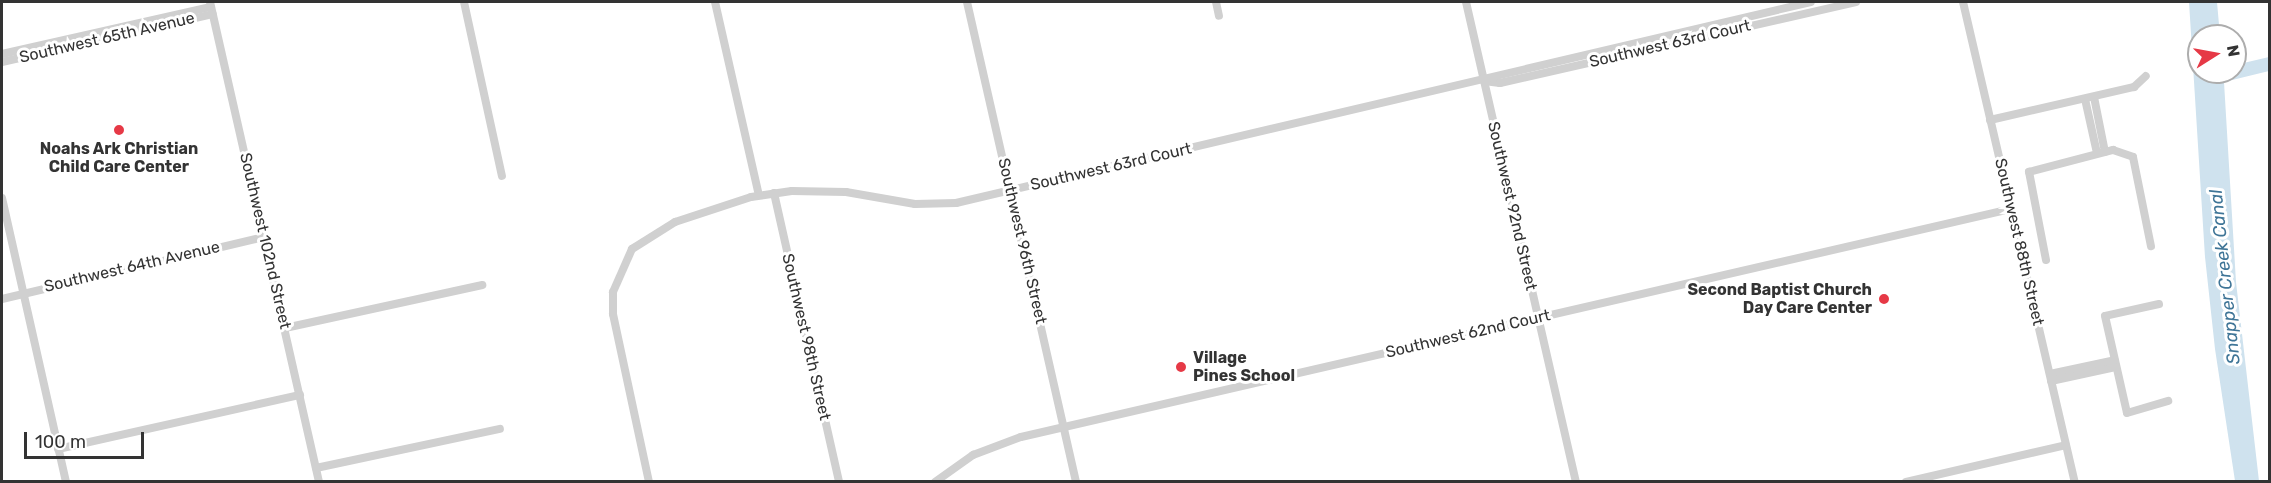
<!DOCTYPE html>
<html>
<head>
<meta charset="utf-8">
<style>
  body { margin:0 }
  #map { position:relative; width:2271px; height:483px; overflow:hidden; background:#fff; font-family:Rubik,sans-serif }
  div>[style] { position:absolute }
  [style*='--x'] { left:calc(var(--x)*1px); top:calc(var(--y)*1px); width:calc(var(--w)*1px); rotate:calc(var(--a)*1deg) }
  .water>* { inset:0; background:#cfe2ee }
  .minor>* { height:8px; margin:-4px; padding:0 4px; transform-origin:4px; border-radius:4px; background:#d0d0d0 }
  .dots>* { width:16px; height:16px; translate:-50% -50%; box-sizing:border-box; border:3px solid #fff; border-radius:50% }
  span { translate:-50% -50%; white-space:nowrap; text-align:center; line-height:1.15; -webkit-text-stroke:6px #fff; paint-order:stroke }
  .street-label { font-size:16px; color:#333 }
  .poi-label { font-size:16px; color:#333; font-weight:700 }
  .right { translate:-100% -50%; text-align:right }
  .left { translate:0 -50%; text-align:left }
  .water-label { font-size:18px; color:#3f7597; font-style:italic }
  .frame { position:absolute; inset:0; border:3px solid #333; pointer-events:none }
  .north { position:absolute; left:2187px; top:24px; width:60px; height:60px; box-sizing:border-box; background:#fff; border:2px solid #adadad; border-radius:50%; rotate:79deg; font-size:16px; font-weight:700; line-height:24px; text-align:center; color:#333 }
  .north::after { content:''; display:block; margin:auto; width:21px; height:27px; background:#e63946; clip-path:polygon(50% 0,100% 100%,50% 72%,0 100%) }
  .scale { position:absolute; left:24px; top:432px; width:120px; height:27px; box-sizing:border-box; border:3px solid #333; border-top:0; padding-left:8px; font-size:18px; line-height:21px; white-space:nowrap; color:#333; -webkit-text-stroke:4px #fff; paint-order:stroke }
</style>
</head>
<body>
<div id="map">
  <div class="water">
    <i style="clip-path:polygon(2189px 2px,2217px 2px,2220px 36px,2199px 36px,2199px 72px,2235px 72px,2235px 65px,2269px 57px,2269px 71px,2224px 82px,2236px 282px,2259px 481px,2235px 481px,2215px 349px,2205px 257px)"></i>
  </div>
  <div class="minor">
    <i style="--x:210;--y:2;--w:492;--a:77.2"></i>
    <i style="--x:464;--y:2;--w:178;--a:77.7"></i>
    <i style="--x:715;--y:2;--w:198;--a:77.2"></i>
    <i style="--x:967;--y:2;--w:492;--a:77.2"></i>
    <i style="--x:1216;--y:2;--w:14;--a:78"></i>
    <i style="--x:1466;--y:2;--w:492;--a:77.1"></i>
    <i style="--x:1963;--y:2;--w:493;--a:76.9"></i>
    <i style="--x:2;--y:54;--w:214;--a:-12.7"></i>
    <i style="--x:2;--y:62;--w:216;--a:-12.8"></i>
    <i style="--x:1484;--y:81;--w:16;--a:7"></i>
    <i style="--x:1500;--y:83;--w:365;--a:-12.8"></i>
    <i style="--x:2094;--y:97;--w:56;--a:78.7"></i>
    <i style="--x:2085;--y:99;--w:55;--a:77.5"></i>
    <i style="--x:1990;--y:120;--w:148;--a:-12.9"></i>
    <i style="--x:2134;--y:87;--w:16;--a:-43"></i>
    <i style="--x:774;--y:193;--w:296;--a:77.3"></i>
    <i style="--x:2;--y:198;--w:291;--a:77.3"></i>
    <i style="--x:2046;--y:260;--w:90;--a:-100.9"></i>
    <i style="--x:2029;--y:172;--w:87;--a:-14.7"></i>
    <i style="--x:2113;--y:150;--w:21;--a:19"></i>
    <i style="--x:2133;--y:157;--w:91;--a:78.6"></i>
    <i style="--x:2;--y:299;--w:269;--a:-13.3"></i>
    <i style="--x:2159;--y:304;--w:55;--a:167.5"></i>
    <i style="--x:2105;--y:316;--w:99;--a:77.2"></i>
    <i style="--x:2127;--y:413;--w:43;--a:-16.3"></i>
    <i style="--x:285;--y:328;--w:202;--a:-12.3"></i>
    <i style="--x:2050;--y:374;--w:66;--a:-12.2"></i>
    <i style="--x:2051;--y:381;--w:66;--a:-12.2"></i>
    <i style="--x:58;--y:449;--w:248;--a:-12.6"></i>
    <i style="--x:316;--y:468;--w:188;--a:-12"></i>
    <i style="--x:649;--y:482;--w:172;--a:-102.1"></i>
    <i style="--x:613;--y:314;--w:22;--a:-90"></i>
    <i style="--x:613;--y:292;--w:47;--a:-66.2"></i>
    <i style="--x:632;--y:249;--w:51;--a:-32.1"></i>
    <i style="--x:675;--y:222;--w:80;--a:-18.2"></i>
    <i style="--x:751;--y:197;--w:41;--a:-8.3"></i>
    <i style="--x:792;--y:191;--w:54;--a:1.1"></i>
    <i style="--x:846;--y:192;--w:70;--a:9.9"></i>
    <i style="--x:915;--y:204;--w:41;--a:-1.4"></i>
    <i style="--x:956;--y:203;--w:878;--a:-13.23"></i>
    <i style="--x:935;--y:482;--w:47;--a:-35.4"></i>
    <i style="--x:973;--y:455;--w:51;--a:-20.6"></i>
    <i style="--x:1021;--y:437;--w:1016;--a:-12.97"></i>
    <i style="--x:1906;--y:482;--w:164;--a:-13"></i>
  </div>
  <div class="dots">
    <i style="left:119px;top:130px;background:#e63946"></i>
    <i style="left:1884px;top:299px;background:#e63946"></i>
    <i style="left:1181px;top:367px;background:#e63946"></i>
  </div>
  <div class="street-label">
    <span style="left:107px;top:38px;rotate:-13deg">Southwest 65th Avenue</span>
    <span style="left:1670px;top:44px;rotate:-13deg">Southwest 63rd Court</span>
    <span style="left:1111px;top:167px;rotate:-13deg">Southwest 63rd Court</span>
    <span style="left:1512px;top:206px;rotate:77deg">Southwest 92nd Street</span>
    <span style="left:265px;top:241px;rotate:77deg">Southwest 102nd Street</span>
    <span style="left:1022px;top:241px;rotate:77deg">Southwest 96th Street</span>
    <span style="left:2019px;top:242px;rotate:77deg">Southwest 88th Street</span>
    <span style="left:132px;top:267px;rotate:-13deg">Southwest 64th Avenue</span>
    <span style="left:1468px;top:334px;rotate:-13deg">Southwest 62nd Court</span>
    <span style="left:806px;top:337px;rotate:77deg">Southwest 98th Street</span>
  </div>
  <div class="poi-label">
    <span style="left:119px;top:158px">Noahs Ark Christian<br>Child Care Center</span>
    <span class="right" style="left:1872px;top:299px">Second Baptist Church<br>Day Care Center</span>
    <span class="left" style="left:1193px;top:367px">Village<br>Pines School</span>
  </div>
  <div class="water-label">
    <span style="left:2225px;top:277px;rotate:-96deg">Snapper Creek Canal</span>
  </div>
  <div class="frame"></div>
  <div class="north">N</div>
  <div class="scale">100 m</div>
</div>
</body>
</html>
